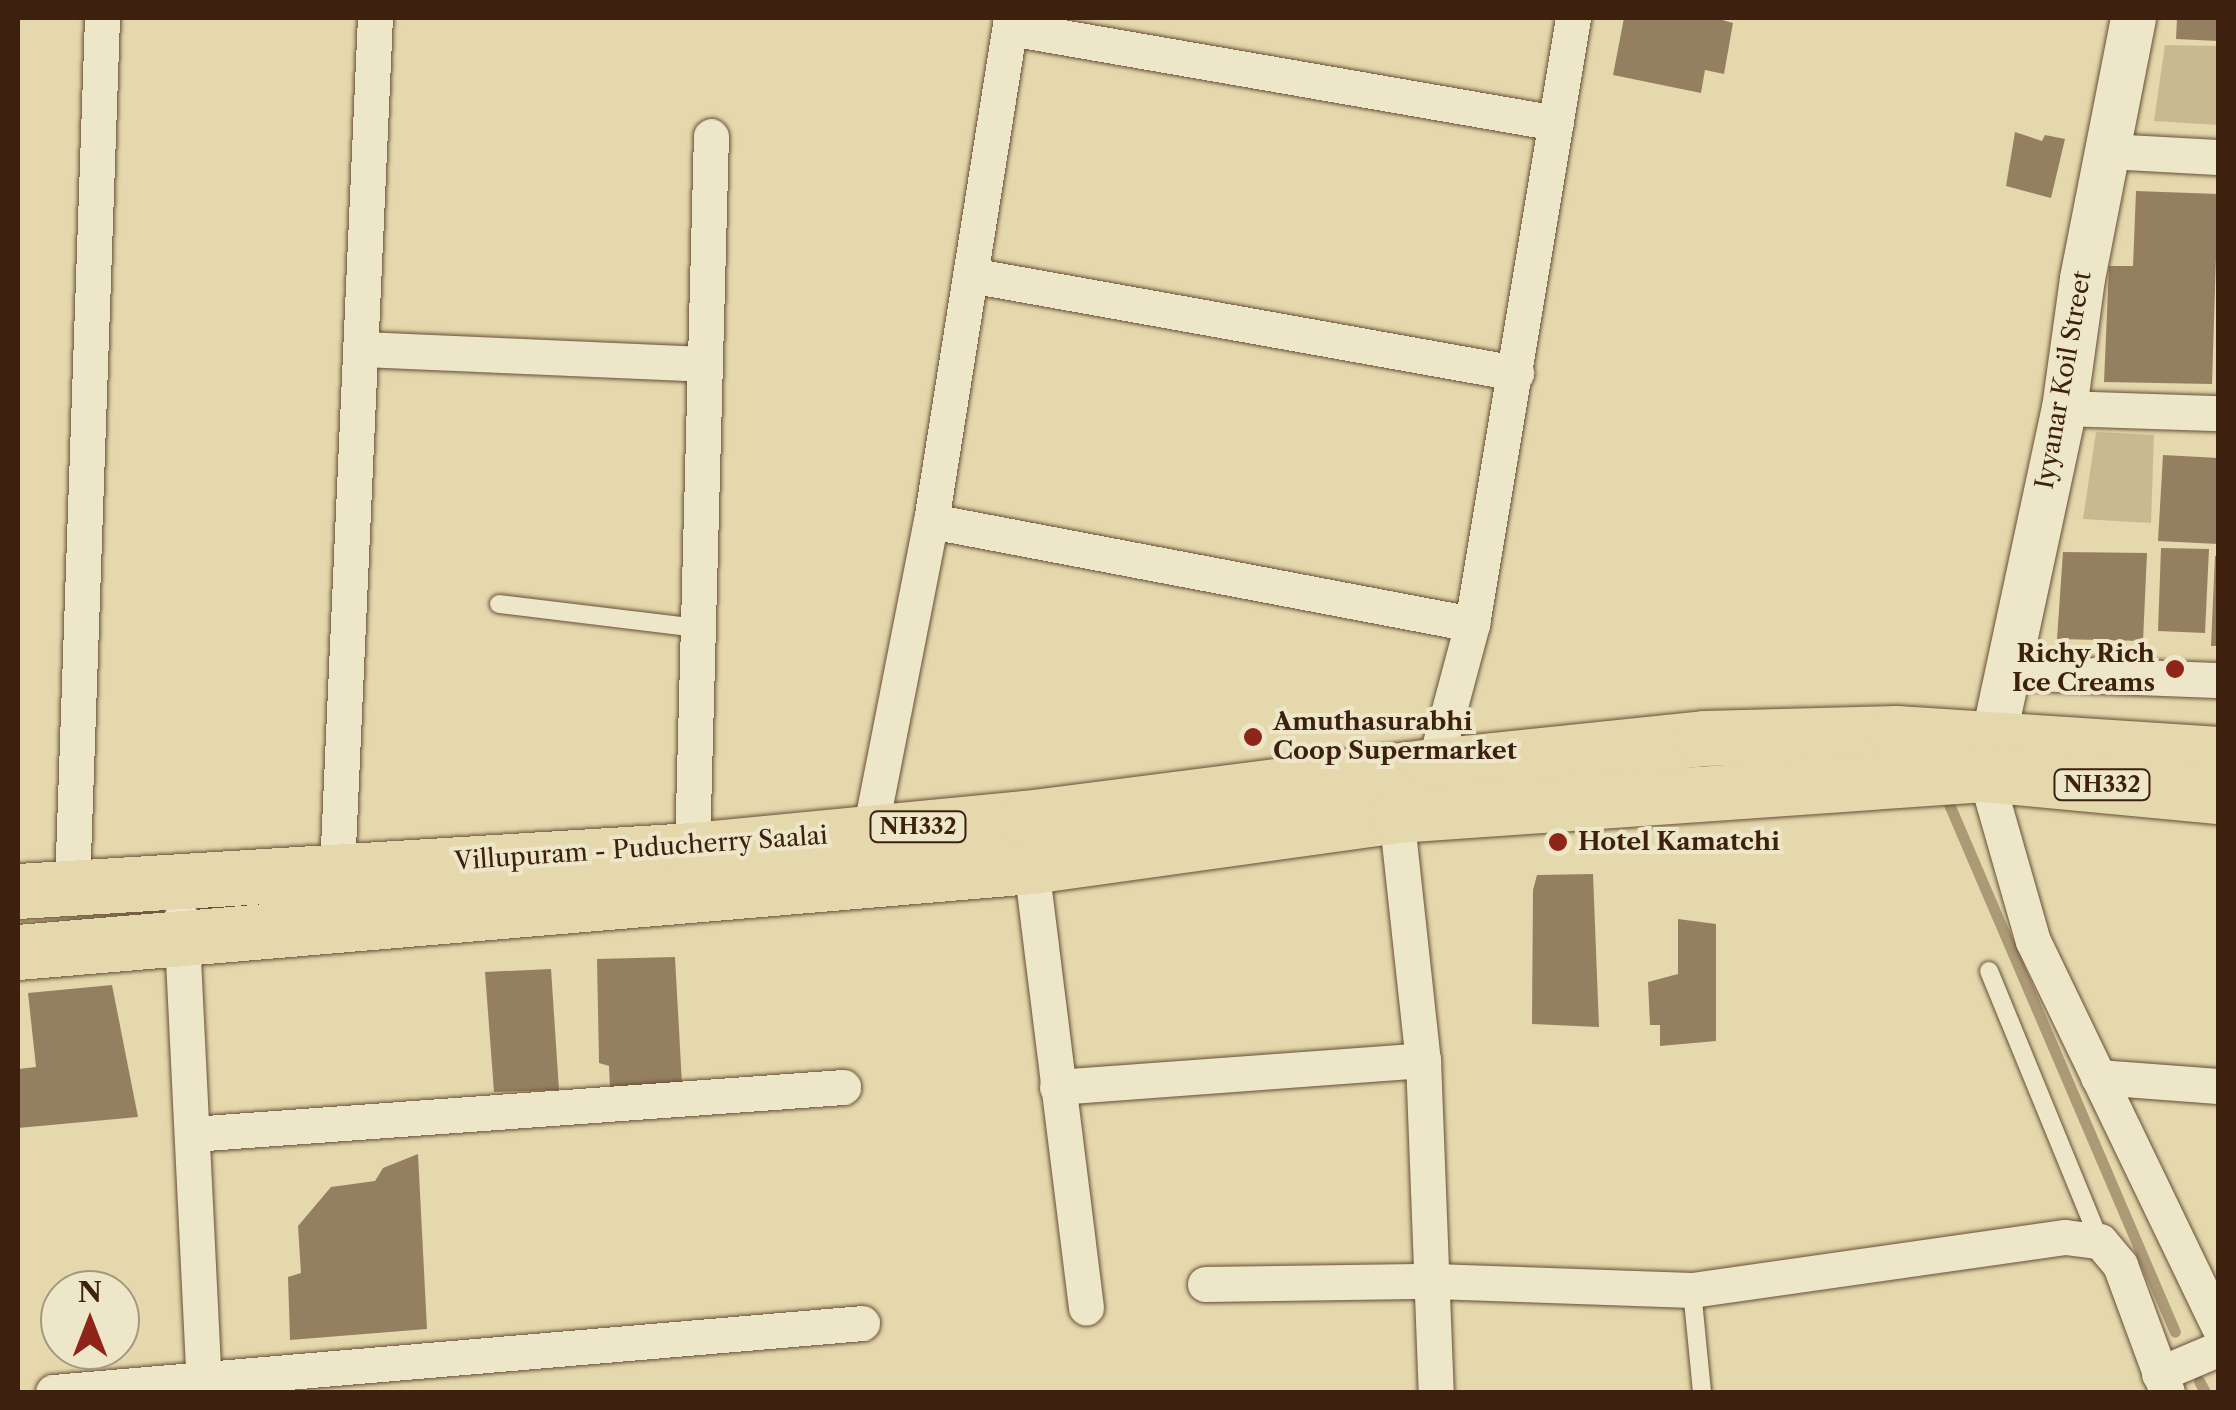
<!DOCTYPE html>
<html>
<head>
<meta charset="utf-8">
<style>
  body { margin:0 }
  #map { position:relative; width:2236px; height:1410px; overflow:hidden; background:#e4d8ac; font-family:"Libre Caslon Text",serif }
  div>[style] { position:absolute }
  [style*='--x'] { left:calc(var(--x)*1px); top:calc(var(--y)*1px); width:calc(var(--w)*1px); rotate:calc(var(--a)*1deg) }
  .green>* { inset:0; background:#c8b991 }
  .stream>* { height:11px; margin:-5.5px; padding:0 5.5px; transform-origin:5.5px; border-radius:5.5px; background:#ac9976 }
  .building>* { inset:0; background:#948060 }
  .roads { filter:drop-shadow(0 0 2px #684e36) drop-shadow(0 0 2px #684e36) }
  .service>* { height:18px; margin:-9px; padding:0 9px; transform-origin:9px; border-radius:9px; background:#ede6c9 }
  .minor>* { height:35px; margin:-17.5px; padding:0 17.5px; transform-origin:17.5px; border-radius:17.5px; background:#ede6c9 }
  .tertiary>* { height:45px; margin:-22.5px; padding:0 22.5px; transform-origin:22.5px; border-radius:22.5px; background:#ede6c9 }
  .trunk>* { height:55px; margin:-27.5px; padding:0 27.5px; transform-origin:27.5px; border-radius:27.5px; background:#e4d8ac }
  .dots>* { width:28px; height:28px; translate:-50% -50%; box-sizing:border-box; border:5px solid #ede6c9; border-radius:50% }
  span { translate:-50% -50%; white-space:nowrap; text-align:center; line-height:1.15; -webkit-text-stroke:8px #ede6c9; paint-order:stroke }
  .shield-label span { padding:2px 8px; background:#ede6c9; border:2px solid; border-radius:8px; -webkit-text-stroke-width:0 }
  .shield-label { font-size:22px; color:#3e200e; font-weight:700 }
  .street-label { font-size:25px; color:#3e200e }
  .poi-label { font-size:25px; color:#3e200e; font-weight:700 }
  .right { translate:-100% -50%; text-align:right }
  .left { translate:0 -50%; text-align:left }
  .frame { position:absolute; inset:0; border:20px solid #3e200e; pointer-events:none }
  .north { position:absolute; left:40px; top:1270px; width:100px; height:100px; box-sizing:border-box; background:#ede6c9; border:2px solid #a7977e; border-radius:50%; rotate:0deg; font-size:28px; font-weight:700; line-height:40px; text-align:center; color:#3e200e }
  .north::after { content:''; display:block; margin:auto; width:35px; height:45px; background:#8f2418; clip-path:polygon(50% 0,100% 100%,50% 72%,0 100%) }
</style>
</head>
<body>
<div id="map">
  <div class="green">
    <i style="clip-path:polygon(2165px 45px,2218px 46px,2218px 125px,2154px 121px)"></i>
    <i style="clip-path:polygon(2096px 432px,2154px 435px,2151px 523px,2083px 519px)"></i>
  </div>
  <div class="stream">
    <i style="--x:1949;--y:804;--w:574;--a:66.83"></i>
    <i style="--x:2199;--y:1381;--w:13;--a:61"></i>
  </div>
  <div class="building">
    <i style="clip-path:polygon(1624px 18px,1715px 18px,1733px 23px,1724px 74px,1705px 70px,1701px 93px,1613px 75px)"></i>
    <i style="clip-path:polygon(2177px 18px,2218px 18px,2218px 41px,2176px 39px)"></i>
    <i style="clip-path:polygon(2015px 132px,2042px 141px,2045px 135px,2065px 139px,2051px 198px,2006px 186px)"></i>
    <i style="clip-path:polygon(2136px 191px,2218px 194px,2212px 384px,2104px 382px,2109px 266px,2133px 266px)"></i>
    <i style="clip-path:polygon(2163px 455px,2218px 458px,2218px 544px,2158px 541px)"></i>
    <i style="clip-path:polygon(2161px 548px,2209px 549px,2205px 633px,2158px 631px)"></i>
    <i style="clip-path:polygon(2063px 552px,2147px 553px,2143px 641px,2057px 639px)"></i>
    <i style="clip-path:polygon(2215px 556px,2218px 556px,2218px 646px,2211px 646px)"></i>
    <i style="clip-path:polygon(1593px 874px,1599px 1027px,1532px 1024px,1533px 890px,1537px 875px)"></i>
    <i style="clip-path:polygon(1678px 919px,1716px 924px,1716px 1041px,1660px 1046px,1660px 1025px,1650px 1025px,1648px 982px,1678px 974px)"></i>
    <i style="clip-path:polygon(675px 957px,682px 1084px,610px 1089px,609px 1066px,599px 1063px,597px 959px)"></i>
    <i style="clip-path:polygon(551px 969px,559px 1090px,494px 1092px,485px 972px)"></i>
    <i style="clip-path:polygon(112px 985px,138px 1117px,18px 1128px,18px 1069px,36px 1067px,28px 993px)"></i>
    <i style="clip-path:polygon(418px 1154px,427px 1329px,290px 1340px,288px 1277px,301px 1273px,298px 1226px,331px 1187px,375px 1181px,383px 1168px)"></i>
  </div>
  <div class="roads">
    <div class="service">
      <i style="--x:499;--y:604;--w:199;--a:6.9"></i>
      <i style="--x:1989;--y:971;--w:292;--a:67.7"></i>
      <i style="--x:1692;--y:1290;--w:102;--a:84.4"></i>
    </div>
    <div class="minor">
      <i style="--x:1010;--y:28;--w:554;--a:9.87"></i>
      <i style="--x:2107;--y:151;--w:111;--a:3.1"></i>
      <i style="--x:970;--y:275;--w:555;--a:10.18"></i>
      <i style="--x:363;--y:349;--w:341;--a:2.5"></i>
      <i style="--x:2064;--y:408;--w:154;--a:1.9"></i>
      <i style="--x:931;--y:521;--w:551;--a:10.78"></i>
      <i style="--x:2005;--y:672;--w:213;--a:2.2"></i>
      <i style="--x:1434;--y:766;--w:147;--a:-75"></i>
      <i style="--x:1472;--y:624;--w:614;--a:-80.54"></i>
      <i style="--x:1985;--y:774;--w:174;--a:74"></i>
      <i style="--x:2033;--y:941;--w:427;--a:64.3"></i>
      <i style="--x:1394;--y:795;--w:267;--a:83.8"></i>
      <i style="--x:1423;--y:1060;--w:332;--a:87.8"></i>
      <i style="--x:870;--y:831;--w:316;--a:-78.9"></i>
      <i style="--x:931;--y:521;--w:509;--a:-80.96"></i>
      <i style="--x:692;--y:850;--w:714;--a:-88.48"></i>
      <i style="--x:1031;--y:866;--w:445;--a:82.9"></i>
      <i style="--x:337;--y:870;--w:853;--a:-87.45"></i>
      <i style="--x:72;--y:886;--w:869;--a:-88.02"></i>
      <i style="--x:181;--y:918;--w:475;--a:87.2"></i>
      <i style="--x:2098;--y:1077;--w:120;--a:4.3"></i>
      <i style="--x:1057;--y:1087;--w:367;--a:-4.2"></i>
      <i style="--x:192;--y:1134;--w:653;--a:-4.13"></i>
      <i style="--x:1205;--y:1284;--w:229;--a:-0.8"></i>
      <i style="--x:1434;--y:1281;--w:258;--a:2"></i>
      <i style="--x:1692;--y:1290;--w:377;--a:-8.1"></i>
      <i style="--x:2065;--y:1237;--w:35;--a:7"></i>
      <i style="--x:2100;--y:1241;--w:31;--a:50"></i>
      <i style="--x:2120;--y:1265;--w:135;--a:69.7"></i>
      <i style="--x:2159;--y:1374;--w:64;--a:-23"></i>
      <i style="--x:53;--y:1392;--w:812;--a:-4.87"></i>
    </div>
    <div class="tertiary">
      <i style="--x:1986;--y:771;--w:371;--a:-77.9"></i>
      <i style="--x:2064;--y:408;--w:131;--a:-82.1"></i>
      <i style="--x:2082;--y:278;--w:265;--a:-78.9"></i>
    </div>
    <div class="trunk">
      <i style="--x:18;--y:891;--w:675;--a:-3.48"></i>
      <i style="--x:692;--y:850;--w:336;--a:-5.5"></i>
      <i style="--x:1026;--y:818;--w:411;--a:-7.3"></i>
      <i style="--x:1434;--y:766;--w:271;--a:-5.9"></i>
      <i style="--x:1704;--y:738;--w:192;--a:-1.5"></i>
      <i style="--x:1896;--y:733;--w:323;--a:3.7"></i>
      <i style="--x:18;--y:952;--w:1017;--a:-4.85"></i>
      <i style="--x:1031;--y:866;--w:370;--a:-7.9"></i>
      <i style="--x:1397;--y:815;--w:589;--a:-3.99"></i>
      <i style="--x:1985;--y:774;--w:234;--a:5.4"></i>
    </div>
  </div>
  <div class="dots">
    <i style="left:2175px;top:669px;background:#8f2418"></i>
    <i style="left:1253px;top:737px;background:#8f2418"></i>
    <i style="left:1558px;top:842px;background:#8f2418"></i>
  </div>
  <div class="shield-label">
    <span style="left:2102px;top:785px">NH332</span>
    <span style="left:918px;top:827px">NH332</span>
  </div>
  <div class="street-label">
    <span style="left:2064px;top:380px;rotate:-80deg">Iyyanar Koil Street</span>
    <span style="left:641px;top:849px;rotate:-4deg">Villupuram - Puducherry Saalai</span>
  </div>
  <div class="poi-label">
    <span class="right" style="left:2155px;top:669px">Richy Rich<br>Ice Creams</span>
    <span class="left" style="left:1273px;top:737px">Amuthasurabhi<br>Coop Supermarket</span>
    <span class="left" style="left:1578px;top:842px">Hotel Kamatchi</span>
  </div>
  <div class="frame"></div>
  <div class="north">N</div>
</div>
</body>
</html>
